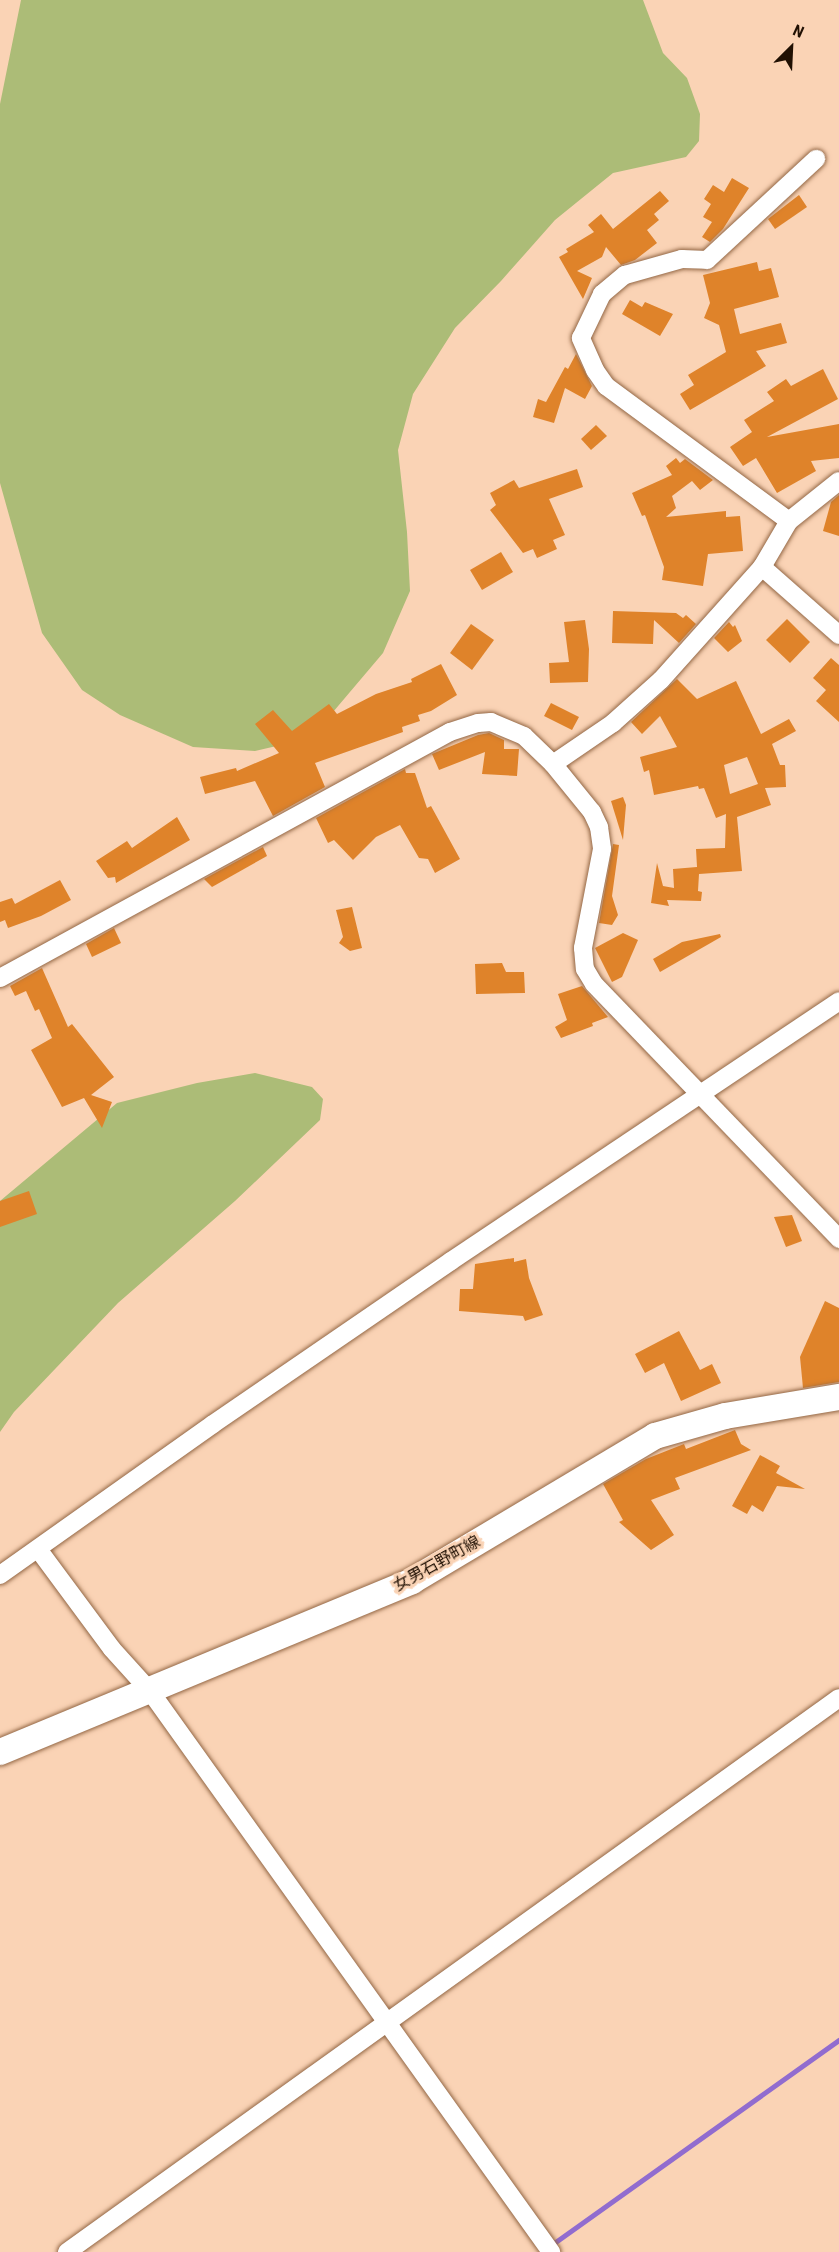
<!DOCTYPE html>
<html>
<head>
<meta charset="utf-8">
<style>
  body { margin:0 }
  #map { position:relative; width:839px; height:2252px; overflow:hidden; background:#fad3b5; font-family:"Roboto Condensed","Noto Sans JP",sans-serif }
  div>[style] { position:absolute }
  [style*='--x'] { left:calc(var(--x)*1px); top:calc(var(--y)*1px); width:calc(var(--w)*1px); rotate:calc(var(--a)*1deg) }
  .green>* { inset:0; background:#acbc77 }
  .stream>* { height:5px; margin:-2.5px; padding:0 2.5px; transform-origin:2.5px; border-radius:2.5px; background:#916ccf }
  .building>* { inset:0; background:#df832a }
  .roads { filter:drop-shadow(0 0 2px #936745) drop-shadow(0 0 2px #936745) }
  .minor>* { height:18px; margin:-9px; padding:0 9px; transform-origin:9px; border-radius:9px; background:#fff }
  .secondary>* { height:26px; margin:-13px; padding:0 13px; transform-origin:13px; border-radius:13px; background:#fff }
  span { translate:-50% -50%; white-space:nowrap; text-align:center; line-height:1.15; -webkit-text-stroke:6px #fad3b5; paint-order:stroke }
  .street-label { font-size:16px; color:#201003 }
  .north { position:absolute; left:761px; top:18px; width:60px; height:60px; -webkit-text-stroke:4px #fad3b5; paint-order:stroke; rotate:24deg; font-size:16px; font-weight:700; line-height:24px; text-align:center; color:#201003 }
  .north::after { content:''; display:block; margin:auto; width:21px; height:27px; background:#201003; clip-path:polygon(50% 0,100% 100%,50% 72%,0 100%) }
</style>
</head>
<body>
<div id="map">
  <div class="green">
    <i style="clip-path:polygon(21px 0,643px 0,663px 53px,687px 78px,700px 114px,699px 141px,686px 157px,613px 173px,555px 220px,501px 281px,455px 328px,413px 394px,398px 450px,407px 532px,410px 591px,383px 653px,311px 738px,255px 751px,193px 747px,120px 715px,82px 690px,42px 633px,0 483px,0 104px)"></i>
    <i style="clip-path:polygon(255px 1073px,312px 1087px,323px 1099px,320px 1120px,235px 1201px,118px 1303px,14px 1412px,0 1432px,0 1201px,117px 1103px,197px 1083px)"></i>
  </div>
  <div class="stream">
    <i style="--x:554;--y:2243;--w:350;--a:-35.5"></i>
  </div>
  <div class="building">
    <i style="clip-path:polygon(732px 178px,749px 188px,723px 229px,710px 242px,702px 237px,712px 222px,703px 217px,711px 204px,704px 199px,713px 185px,724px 192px)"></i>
    <i style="clip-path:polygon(660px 191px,669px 201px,654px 214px,659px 220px,647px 230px,657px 243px,635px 260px,621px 265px,606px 247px,602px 257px,577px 271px,592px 278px,583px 299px,559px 257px,568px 252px,566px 249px,594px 232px,588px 225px,601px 214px,613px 229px)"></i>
    <i style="clip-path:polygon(799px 195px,807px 207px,775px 229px,768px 219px)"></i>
    <i style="clip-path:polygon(757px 262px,759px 271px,771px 268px,779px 297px,734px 309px,740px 334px,781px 323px,787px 343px,756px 351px,766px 366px,690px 410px,680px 394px,694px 385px,688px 375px,726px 352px,719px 325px,704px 318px,710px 303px,703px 275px)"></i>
    <i style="clip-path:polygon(630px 300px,642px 307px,645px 302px,673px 314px,660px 336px,622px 314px)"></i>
    <i style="clip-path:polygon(576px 354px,592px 386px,585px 399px,565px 388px,554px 423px,533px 417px,538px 399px,546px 402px,565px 367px,568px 369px)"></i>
    <i style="clip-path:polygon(823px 369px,838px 399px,767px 437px,839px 424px,839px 458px,811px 461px,816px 471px,777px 493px,756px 458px,743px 466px,730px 447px,752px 432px,744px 420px,774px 401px,767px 392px,786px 379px,791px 386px)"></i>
    <i style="clip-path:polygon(596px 425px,607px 436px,591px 450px,581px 439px)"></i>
    <i style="clip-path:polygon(676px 458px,680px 463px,685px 459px,713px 480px,700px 490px,692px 481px,672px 496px,676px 508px,666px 517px,726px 511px,726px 517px,740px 516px,743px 551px,708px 554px,703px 586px,662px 580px,664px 567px,645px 515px,642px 516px,632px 493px,672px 475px,666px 466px)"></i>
    <i style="clip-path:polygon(577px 469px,583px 487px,549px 499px,565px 535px,553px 540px,557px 549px,537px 558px,533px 549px,523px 553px,490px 510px,496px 505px,490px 493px,514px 480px,519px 488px)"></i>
    <i style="clip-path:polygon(839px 495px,839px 536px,823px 531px,831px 502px)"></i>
    <i style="clip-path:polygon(501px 552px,513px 572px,482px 590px,470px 570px)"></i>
    <i style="clip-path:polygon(613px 611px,676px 613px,683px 618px,686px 615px,696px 624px,679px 643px,654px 620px,653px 644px,612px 643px)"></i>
    <i style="clip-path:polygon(787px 619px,810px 642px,790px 663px,766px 640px)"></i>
    <i style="clip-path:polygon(585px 620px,589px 649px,588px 682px,550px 683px,549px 663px,569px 662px,564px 622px)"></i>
    <i style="clip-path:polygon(729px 622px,733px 627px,735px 625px,742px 641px,728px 652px,714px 638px)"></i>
    <i style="clip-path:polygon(471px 624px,494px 640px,472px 670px,450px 653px)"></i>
    <i style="clip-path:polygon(831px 658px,839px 665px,839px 722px,816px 701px,826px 690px,813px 678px)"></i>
    <i style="clip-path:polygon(441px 664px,457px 695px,431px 711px,418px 715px,420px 721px,402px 727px,403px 732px,315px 763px,325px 787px,273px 816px,255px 781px,205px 794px,200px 777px,236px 768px,237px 771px,279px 753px,255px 724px,273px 710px,292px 731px,329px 704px,337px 714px,376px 694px,412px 682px,411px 679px)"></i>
    <i style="clip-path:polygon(evenodd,677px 679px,697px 699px,736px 681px,761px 734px,789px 719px,796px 731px,772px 744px,780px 765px,785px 765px,786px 787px,765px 788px,771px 805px,737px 817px,742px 871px,699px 874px,698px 891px,702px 892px,701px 901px,667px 900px,669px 906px,651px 903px,657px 863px,663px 886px,674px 888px,673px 869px,697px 867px,696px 849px,725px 848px,726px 814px,716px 818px,704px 788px,699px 789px,698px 786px,654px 795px,649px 770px,644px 772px,640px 757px,677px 747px,660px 716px,642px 734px,631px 722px,677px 679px,747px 757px,758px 784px,730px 794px,724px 765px,747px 757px)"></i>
    <i style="clip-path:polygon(551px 703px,579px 717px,572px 730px,544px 716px)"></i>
    <i style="clip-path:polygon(489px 733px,504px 740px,504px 749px,519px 749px,517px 776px,482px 774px,485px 752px,439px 770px,432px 754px,478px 735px)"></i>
    <i style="clip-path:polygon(405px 769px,406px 773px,415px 773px,427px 808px,431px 806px,460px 859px,435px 873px,428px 859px,419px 858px,400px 825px,376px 837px,353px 860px,334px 840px,328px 843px,316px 818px)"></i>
    <i style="clip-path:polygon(623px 797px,626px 805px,623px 840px,611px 801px)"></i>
    <i style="clip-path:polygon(177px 817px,190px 840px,116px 883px,115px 877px,108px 878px,96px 861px,127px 841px,132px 848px)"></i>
    <i style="clip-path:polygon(613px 844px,619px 845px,612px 896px,618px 915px,612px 925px,599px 923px)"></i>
    <i style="clip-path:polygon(263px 847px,267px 856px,212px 887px,204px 879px)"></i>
    <i style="clip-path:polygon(60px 880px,71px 900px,41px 916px,8px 928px,5px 920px,0 922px,0 902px,12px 898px,15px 904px)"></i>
    <i style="clip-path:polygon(352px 907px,362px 948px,350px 951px,339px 943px,343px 937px,336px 910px)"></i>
    <i style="clip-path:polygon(114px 928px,121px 943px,92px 957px,86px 944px)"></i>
    <i style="clip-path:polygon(623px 933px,638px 940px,622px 977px,612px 982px,595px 948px)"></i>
    <i style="clip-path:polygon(720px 934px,721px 937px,660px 972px,653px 959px,682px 942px)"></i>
    <i style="clip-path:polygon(502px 963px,506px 972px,524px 972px,525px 993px,476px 994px,475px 964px)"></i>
    <i style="clip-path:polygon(42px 968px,68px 1027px,72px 1024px,114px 1077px,91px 1095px,112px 1102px,102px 1128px,84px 1098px,62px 1107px,31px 1050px,52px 1038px,39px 1009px,35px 1011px,26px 991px,15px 996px,10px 986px)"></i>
    <i style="clip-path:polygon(582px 986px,608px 1017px,592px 1023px,593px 1026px,561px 1038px,555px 1027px,567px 1020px,558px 994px)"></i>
    <i style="clip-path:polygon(29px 1191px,37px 1214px,0 1227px,0 1201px)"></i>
    <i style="clip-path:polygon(792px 1215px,802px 1241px,786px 1247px,774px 1217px)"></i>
    <i style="clip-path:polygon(514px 1258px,514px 1262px,526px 1259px,529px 1278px,543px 1315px,525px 1321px,523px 1316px,459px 1311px,460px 1289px,473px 1289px,475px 1264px)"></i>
    <i style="clip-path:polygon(825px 1301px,839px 1308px,839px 1382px,803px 1388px,800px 1357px)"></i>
    <i style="clip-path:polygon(679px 1331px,700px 1370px,712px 1364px,721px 1383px,681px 1401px,664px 1363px,645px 1373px,635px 1354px)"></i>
    <i style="clip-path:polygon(735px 1430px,741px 1444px,751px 1450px,675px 1478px,680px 1489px,651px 1500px,674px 1535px,651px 1550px,619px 1522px,623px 1520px,603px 1484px,646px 1459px,684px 1444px,686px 1449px)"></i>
    <i style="clip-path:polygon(760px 1455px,780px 1466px,776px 1473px,805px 1489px,777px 1486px,763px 1512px,752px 1505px,747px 1514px,732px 1506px)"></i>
  </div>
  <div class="roads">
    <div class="minor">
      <i style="--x:789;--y:521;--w:227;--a:-143.6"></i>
      <i style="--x:606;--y:386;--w:19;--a:-125"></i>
      <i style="--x:595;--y:370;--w:35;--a:-114"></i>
      <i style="--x:581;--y:338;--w:49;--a:-64.5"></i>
      <i style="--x:602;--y:294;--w:30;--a:-40"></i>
      <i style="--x:625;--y:275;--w:59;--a:-15.7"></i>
      <i style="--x:682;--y:259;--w:25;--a:2"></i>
      <i style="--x:707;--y:260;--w:149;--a:-42.8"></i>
      <i style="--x:762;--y:567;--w:103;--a:41.4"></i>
      <i style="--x:553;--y:764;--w:73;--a:-34.3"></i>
      <i style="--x:613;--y:723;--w:64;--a:-41.9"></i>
      <i style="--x:661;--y:680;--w:152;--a:-48.2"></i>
      <i style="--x:762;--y:567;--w:53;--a:-59.6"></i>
      <i style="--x:789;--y:521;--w:64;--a:-38.7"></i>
      <i style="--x:0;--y:978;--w:513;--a:-28.66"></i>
      <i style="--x:450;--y:732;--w:29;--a:-18"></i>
      <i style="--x:478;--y:723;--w:13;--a:-4"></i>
      <i style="--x:491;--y:722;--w:36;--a:23"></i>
      <i style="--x:524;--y:736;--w:40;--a:44"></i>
      <i style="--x:553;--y:764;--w:62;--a:50.9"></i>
      <i style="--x:592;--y:812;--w:17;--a:65"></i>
      <i style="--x:599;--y:827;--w:22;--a:82"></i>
      <i style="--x:602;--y:849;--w:101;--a:100.9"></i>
      <i style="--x:583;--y:948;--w:21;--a:85"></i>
      <i style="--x:585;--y:969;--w:17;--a:59"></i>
      <i style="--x:594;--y:984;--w:354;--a:46.1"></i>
      <i style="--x:38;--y:1549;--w:124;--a:53.5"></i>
      <i style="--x:112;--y:1649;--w:57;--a:47.9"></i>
      <i style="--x:150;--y:1691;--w:690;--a:54.44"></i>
      <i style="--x:0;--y:1575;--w:261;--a:-35.3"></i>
      <i style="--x:213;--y:1424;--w:288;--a:-34.4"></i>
      <i style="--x:451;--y:1261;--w:467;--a:-33.8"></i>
      <i style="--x:67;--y:2252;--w:950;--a:-35.66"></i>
    </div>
    <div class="secondary">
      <i style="--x:0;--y:1752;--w:446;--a:-22.5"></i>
      <i style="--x:412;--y:1581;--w:283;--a:-30.8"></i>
      <i style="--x:655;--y:1436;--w:73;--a:-15.9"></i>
      <i style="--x:725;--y:1416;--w:116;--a:-9.5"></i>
    </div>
  </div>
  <div class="street-label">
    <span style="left:437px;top:1564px;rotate:-29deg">女男石野町線</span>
  </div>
  <div class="north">N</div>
</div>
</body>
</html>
